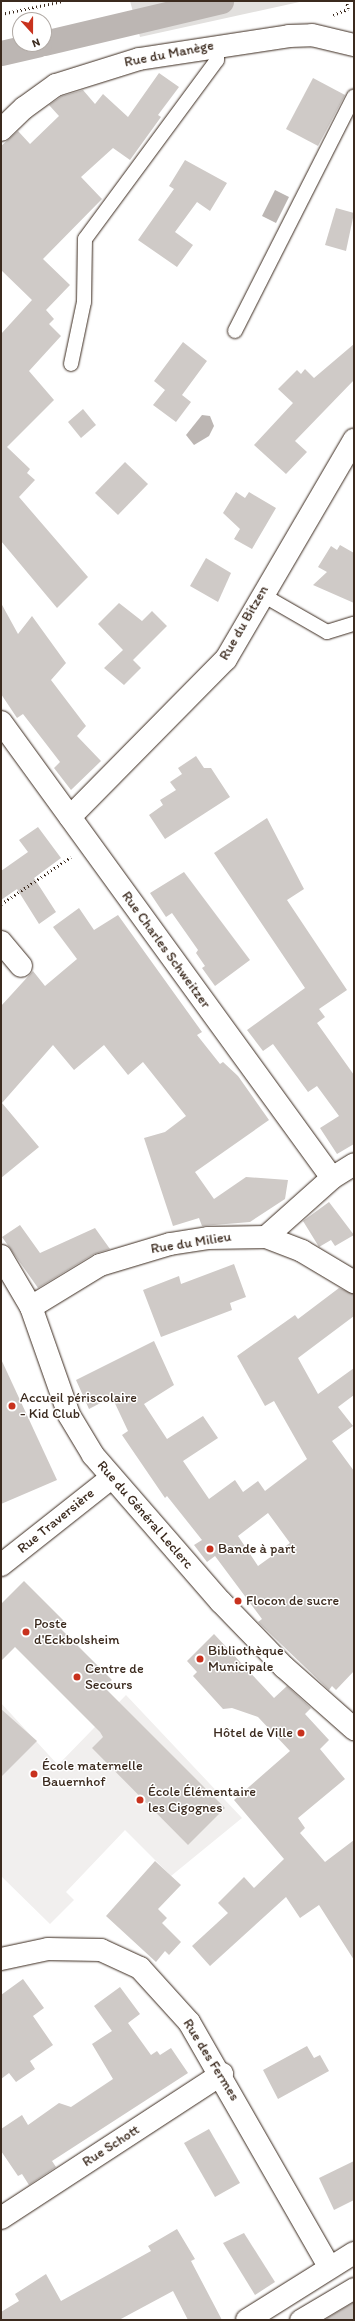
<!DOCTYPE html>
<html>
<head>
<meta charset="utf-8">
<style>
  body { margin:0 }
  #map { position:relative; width:355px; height:2321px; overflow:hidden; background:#fff; font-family:Itim,sans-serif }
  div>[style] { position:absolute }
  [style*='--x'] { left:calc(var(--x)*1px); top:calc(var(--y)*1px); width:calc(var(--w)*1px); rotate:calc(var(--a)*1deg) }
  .built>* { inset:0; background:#f1efee }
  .green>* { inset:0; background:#e2e0de }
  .water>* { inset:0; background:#bcb6b3 }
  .canal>* { height:25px; margin:-12.5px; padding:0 12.5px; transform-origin:12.5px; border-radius:12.5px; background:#bcb6b3 }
  .building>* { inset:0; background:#cfcac7 }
  .path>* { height:2.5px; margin-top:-1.25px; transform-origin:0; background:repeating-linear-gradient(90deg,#3b2a1e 0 1px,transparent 0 4px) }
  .roads { filter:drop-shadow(0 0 1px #3b2a1e) drop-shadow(0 0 1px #3b2a1e) }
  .service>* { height:14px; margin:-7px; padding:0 7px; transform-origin:7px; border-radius:7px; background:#fff }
  .pedestrian>* { height:21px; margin:-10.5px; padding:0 10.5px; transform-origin:10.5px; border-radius:10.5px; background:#fff }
  .minor>* { height:22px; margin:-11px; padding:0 11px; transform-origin:11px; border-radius:11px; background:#fff }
  .secondary>* { height:22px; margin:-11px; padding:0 11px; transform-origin:11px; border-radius:11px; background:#fff }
  .dots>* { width:11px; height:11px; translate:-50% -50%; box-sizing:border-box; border:2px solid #fff; border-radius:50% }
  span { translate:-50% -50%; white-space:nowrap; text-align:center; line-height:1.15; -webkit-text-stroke:3px #fff; paint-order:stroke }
  .street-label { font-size:14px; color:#3b2a1e }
  .poi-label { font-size:14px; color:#3b2a1e }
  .left { translate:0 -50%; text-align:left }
  .right { translate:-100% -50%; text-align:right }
  .frame { position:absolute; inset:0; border:2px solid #3b2a1e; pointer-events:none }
  .north { position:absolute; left:12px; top:12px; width:40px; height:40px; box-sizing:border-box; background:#fff; border:1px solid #b1aaa5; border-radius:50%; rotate:159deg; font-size:11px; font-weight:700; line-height:16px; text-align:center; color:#3b2a1e }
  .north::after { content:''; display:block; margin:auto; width:14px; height:18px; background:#c8321e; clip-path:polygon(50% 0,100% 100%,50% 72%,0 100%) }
</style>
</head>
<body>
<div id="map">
  <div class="built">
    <i style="clip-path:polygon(126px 1695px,242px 1818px,171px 1876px,125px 1830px,66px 1892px,74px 1900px,50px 1924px,1px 1876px,1px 1703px,58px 1765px)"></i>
  </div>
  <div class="green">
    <i style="clip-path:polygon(130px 1px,304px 1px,140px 37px)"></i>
  </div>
  <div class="water">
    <i style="clip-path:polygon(275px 190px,289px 197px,276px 223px,262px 216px)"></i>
    <i style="clip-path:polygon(202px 415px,210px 416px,214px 426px,209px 436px,194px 445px,186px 435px)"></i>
  </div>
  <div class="canal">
    <i style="--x:44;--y:43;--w:182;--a:-13.3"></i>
    <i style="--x:1;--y:53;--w:39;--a:-13"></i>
  </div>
  <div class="building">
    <i style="clip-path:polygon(159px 73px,179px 87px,158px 115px,161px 117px,130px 160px,113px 148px,81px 177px,102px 199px,43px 259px,70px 285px,46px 310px,54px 319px,49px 324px,61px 336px,29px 371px,54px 400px,7px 447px,30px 469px,27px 473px,35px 480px,19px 497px,88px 577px,57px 608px,1px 541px,1px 334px,32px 300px,1px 270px,1px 146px,18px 131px,30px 144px,59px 116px,49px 105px,62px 96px,83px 90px,95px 104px,103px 94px,128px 117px)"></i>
    <i style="clip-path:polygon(313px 78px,345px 95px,318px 146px,286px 129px)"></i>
    <i style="clip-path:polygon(185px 160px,227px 183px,210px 211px,197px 202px,175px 232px,193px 245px,177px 267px,138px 240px,174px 189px,169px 186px)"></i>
    <i style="clip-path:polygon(336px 208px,354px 213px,346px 251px,325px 245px)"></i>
    <i style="clip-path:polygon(183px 342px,207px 361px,182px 395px,191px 402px,176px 422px,153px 405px,165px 390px,154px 381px)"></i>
    <i style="clip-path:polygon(354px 344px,354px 380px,295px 441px,307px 452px,286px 474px,254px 445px,293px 403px,278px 389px,297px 370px,301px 374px,305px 369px,314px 378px)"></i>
    <i style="clip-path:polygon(83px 409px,96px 425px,81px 438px,68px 422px)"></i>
    <i style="clip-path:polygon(125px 462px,148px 484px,118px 515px,95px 493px)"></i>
    <i style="clip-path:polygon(236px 492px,245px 498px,249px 492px,276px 508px,252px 549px,234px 539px,240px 529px,223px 513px)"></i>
    <i style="clip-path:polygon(340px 545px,354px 553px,354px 603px,313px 585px,327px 572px,318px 567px,331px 546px,337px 550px)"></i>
    <i style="clip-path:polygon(206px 558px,231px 573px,218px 602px,190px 586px)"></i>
    <i style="clip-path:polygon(1px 603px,18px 634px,32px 616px,66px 663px,51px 680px,86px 726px,77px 736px,101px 761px,71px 790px,54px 768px,60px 762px,23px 714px,17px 718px,1px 694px)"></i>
    <i style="clip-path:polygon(119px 603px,142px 621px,152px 611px,167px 626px,133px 660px,141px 668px,124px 685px,104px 668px,123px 650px,98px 624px)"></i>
    <i style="clip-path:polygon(196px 756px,204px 768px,211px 768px,230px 797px,165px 839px,149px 815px,163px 805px,160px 800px,176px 790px,170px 782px,182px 774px,178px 768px)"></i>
    <i style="clip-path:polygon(267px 818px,304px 889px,287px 900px,347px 990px,319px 1009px,325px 1017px,317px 1023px,354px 1075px,354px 1144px,337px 1154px,320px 1128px,339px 1116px,317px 1086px,308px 1092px,273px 1044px,263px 1051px,247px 1030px,305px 988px,214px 853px)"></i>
    <i style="clip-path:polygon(38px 827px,61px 858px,34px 878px,56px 912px,39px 924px,17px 889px,1px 900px,1px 871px,28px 852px,19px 840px)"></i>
    <i style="clip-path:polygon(184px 872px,250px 960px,215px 986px,202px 968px,205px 966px,196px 953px,198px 950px,172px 913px,166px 917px,150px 893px)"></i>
    <i style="clip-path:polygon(79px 908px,94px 930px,118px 915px,202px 1032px,197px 1035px,220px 1064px,223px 1062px,238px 1076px,269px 1120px,195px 1172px,214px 1199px,246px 1177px,288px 1180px,285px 1199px,250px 1222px,202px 1226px,199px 1218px,173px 1226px,144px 1138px,165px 1132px,186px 1116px,143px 1062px,128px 1075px,104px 1045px,74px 1070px,53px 1045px,2px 1103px,39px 1147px,1px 1178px,1px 1006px,33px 971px,45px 986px,77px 959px,53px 927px)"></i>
    <i style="clip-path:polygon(329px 1202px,354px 1235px,335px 1246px,331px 1240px,319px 1247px,303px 1221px)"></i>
    <i style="clip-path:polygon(20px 1225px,40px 1253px,95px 1228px,110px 1249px,94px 1254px,38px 1288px,2px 1237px)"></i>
    <i style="clip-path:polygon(234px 1264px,246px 1297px,230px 1303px,232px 1310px,161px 1337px,143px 1290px,179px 1276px,181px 1284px)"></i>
    <i style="clip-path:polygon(evenodd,339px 1288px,354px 1294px,354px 1316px,298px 1358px,318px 1394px,354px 1368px,354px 1395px,338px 1407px,353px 1426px,332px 1441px,354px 1471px,354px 1671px,336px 1690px,332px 1686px,329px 1690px,258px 1622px,262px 1619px,215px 1556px,207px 1562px,194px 1545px,202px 1540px,167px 1496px,165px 1498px,122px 1435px,128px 1431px,112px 1397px,89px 1409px,76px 1380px,154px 1341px,174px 1385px,144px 1404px,167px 1439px,203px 1416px,218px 1438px,183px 1461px,209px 1499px,235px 1480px,243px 1492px,258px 1481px,265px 1491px,307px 1459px,274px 1401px,265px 1406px,237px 1356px,295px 1315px,298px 1319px,339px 1288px,268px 1513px,290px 1543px,258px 1566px,238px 1536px,268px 1513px)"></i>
    <i style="clip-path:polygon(1px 1359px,57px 1480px,1px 1504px)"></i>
    <i style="clip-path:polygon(24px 1581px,67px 1624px,61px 1629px,112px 1680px,104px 1687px,225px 1808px,188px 1845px,92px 1748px,103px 1737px,100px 1732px,15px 1647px,1px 1661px,1px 1604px)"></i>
    <i style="clip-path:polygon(214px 1634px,274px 1698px,287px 1686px,311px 1708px,305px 1714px,329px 1740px,320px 1749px,345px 1779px,298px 1818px,305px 1828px,300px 1833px,325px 1862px,354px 1840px,354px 1960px,319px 1905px,300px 1918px,286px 1897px,210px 1966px,192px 1946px,228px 1913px,218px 1903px,244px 1877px,254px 1888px,284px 1859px,234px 1800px,290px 1751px,258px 1717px,232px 1708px,223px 1709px,193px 1676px,197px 1672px,187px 1661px)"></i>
    <i style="clip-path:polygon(1px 1709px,37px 1741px,1px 1777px)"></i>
    <i style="clip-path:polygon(155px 1861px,181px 1885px,158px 1909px,167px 1918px,162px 1923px,181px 1942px,169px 1955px,165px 1951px,156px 1962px,106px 1916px)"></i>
    <i style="clip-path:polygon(23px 1979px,44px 2008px,33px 2016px,53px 2045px,30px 2061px,35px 2069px,16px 2082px,9px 2073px,1px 2079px,1px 1995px)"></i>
    <i style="clip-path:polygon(120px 1987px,140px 2014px,128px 2023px,151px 2055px,157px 2051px,160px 2055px,171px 2048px,188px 2073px,52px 2161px,56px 2167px,29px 2185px,22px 2174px,18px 2176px,1px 2151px,1px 2129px,22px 2115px,28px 2125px,59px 2103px,71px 2107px,113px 2079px,92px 2044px,112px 2031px,94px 2006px)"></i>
    <i style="clip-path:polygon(307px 2046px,314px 2058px,320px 2055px,329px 2071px,278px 2099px,263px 2070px)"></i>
    <i style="clip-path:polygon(209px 2129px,240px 2183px,215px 2197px,184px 2143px)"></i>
    <i style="clip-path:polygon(354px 2161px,354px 2200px,334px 2210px,319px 2178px)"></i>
    <i style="clip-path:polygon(177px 2229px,195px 2259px,191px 2261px,222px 2320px,188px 2320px,173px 2291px,119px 2320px,1px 2320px,1px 2312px,19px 2301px,15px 2294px,46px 2274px,61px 2301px,151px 2251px,148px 2246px)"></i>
    <i style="clip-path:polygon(244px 2233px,275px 2282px,255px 2295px,223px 2243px)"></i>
    <i style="clip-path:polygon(354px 2302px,354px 2320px,324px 2320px)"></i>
  </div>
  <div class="path">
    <i style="--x:1;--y:14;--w:63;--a:-11.8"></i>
    <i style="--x:333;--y:15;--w:16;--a:-22"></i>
    <i style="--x:348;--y:9;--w:8;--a:-104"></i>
    <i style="--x:1;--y:904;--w:84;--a:-33.9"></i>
  </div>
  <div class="roads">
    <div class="service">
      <i style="--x:235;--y:331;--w:263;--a:-63.1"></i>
      <i style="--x:71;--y:364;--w:63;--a:-78.2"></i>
      <i style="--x:84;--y:302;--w:63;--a:-89.1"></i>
      <i style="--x:85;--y:239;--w:222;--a:-53.6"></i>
      <i style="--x:217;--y:60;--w:16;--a:-90"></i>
      <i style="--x:261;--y:594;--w:76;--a:29.9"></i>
      <i style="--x:327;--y:632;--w:28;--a:-17"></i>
    </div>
    <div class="pedestrian">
      <i style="--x:300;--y:2320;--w:63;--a:-30.7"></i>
    </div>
    <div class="minor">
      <i style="--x:1;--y:130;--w:32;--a:-44"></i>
      <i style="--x:24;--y:108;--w:39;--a:-36"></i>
      <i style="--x:56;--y:85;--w:87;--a:-17.4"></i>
      <i style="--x:139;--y:59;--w:152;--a:-8.7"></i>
      <i style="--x:289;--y:36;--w:23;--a:-2"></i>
      <i style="--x:312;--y:35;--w:43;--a:13.4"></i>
      <i style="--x:1;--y:722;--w:563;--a:54.02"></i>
      <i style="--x:70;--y:817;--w:222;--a:-45.4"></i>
      <i style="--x:226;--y:659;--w:254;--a:-59.7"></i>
      <i style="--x:1;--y:942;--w:31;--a:50"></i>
      <i style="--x:266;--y:1237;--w:89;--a:-41.8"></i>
      <i style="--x:332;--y:1178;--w:26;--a:-32"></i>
      <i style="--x:31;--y:1307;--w:81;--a:-31.3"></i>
      <i style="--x:100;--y:1265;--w:73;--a:-16.7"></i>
      <i style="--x:170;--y:1244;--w:38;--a:-9"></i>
      <i style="--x:208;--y:1238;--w:58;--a:-1"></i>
      <i style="--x:266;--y:1237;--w:39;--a:21"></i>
      <i style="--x:302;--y:1251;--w:61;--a:30.8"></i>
      <i style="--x:1;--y:1565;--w:140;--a:-38.3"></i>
      <i style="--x:1;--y:1959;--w:48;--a:-12"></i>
      <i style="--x:48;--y:1949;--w:53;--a:1.1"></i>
      <i style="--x:101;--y:1950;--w:43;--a:24.8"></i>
      <i style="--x:140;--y:1968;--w:73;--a:47.8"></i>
      <i style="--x:189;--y:2022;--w:281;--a:60.2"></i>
      <i style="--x:1;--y:2218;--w:264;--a:-33.1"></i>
    </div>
    <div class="secondary">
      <i style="--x:1;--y:1256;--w:59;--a:59.5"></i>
      <i style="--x:31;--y:1307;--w:114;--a:70.6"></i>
      <i style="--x:69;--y:1415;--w:47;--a:59"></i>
      <i style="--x:93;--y:1455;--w:194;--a:49"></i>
      <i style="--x:220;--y:1601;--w:92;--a:45.9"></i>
      <i style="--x:284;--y:1667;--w:94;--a:41.5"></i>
      <i style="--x:247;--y:2320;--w:126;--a:-32.1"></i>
    </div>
  </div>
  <div class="dots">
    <i style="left:12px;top:1406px;background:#c8321e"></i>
    <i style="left:210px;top:1549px;background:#c8321e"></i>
    <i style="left:238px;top:1601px;background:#c8321e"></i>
    <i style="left:26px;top:1632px;background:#c8321e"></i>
    <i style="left:200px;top:1659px;background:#c8321e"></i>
    <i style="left:77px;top:1677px;background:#c8321e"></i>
    <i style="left:301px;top:1733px;background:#c8321e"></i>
    <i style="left:34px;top:1774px;background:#c8321e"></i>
    <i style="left:140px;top:1800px;background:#c8321e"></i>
  </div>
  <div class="street-label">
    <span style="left:169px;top:54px;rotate:-11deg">Rue du Manège</span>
    <span style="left:244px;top:623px;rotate:-60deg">Rue du Bitzen</span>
    <span style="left:166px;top:950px;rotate:54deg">Rue Charles Schweitzer</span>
    <span style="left:191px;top:1243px;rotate:-9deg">Rue du Milieu</span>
    <span style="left:145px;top:1515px;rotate:49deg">Rue du Général Leclerc</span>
    <span style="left:56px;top:1521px;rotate:-39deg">Rue Traversière</span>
    <span style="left:211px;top:2060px;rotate:58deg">Rue des Fermes</span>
    <span style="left:111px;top:2146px;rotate:-33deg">Rue Schott</span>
  </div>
  <div class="poi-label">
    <span class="left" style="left:20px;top:1406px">Accueil périscolaire<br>- Kid Club</span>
    <span class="left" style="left:218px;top:1549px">Bande à part</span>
    <span class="left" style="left:246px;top:1601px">Flocon de sucre</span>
    <span class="left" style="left:34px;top:1632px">Poste<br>d'Eckbolsheim</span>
    <span class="left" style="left:208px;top:1659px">Bibliothèque<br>Municipale</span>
    <span class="left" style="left:85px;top:1677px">Centre de<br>Secours</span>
    <span class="right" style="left:293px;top:1733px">Hôtel de Ville</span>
    <span class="left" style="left:42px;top:1774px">École maternelle<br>Bauernhof</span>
    <span class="left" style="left:148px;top:1800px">École Élémentaire<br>les Cigognes</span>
  </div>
  <div class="frame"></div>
  <div class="north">N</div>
</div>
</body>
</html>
